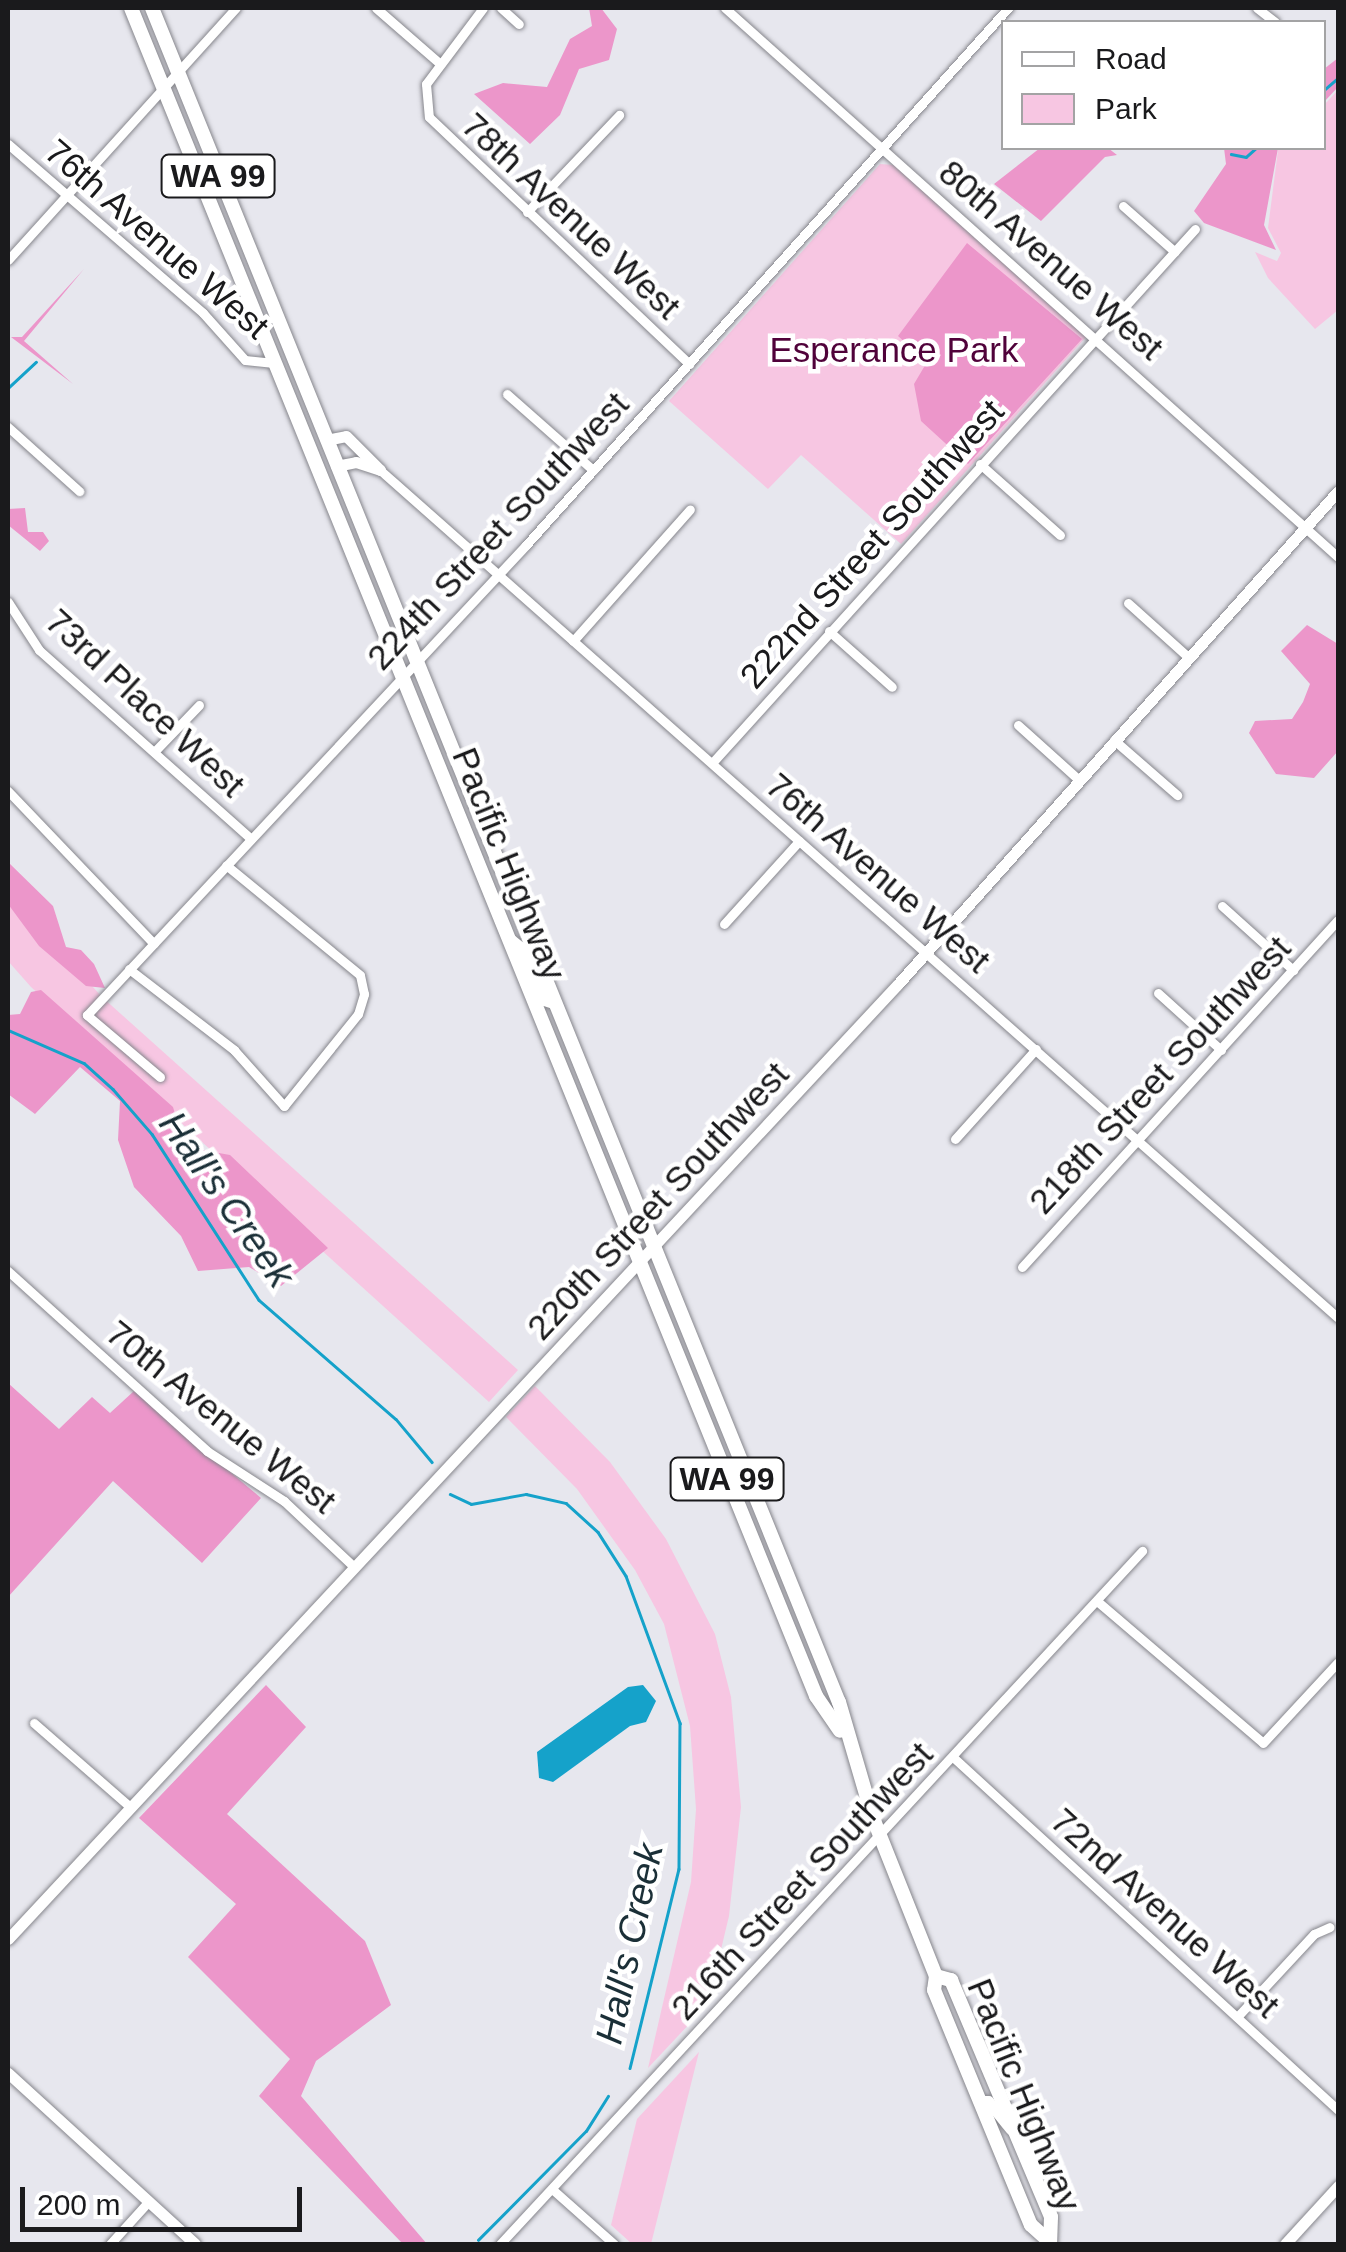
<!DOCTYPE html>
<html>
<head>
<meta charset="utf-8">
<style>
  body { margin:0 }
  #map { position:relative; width:1346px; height:2252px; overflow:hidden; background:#e7e7ee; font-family:Helvetica,sans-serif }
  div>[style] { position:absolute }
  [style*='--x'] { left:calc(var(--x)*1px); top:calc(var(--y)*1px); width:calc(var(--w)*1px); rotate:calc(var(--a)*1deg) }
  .green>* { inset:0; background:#f7c6e2 }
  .forest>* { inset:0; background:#ec96ca }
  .water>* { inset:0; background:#15a2ca }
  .stream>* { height:2.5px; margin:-1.25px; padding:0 1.25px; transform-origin:1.25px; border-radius:1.25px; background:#15a2ca }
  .roads { filter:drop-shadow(0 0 2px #86868c) drop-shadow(0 0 2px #86868c) }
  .minor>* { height:9px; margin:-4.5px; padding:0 4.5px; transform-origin:4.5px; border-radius:4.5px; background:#fff }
  .major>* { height:11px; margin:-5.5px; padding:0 5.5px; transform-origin:5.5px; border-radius:5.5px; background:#fff }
  .highway>* { height:14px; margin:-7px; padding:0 7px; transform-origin:7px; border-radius:7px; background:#fff }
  span { translate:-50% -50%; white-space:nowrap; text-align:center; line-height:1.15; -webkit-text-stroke:9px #fff; paint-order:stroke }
  .shield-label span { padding:2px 8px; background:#fff; border:2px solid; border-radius:8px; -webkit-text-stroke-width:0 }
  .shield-label { font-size:32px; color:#1a1a1c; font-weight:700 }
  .street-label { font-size:35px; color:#1a1a1c }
  .park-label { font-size:35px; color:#50023a }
  .water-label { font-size:38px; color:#1b2f37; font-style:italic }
  .frame { position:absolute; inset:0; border:10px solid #1a1a1c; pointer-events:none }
  .legend { position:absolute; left:1001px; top:20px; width:325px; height:130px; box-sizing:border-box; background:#fff; border:2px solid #a3a3a4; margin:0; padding:12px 18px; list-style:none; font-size:30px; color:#1a1a1c }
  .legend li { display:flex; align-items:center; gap:20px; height:50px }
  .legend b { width:50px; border:2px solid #a3a3a4 }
  .scale { position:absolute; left:20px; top:2187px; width:282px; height:45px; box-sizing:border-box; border:5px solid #1a1a1c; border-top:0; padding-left:12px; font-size:30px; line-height:35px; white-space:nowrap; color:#1a1a1c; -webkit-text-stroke:8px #fff; paint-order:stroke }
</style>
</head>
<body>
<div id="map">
  <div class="green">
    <i style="clip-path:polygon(1338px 90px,1338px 310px,1315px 329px,1268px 278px,1255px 252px,1277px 261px,1281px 253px,1268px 228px,1278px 150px,1324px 148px,1324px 105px)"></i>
    <i style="clip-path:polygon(880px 164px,894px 165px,1086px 337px,901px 544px,801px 455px,768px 489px,669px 401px)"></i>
    <i style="clip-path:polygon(8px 894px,102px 997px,518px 1370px,489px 1402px,31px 987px,8px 961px)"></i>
    <i style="clip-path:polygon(535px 1386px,610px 1462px,666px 1539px,715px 1634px,731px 1697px,741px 1807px,729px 1916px,708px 2004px,648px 2068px,691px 1882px,696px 1809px,690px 1726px,664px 1624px,635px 1570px,577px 1489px,506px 1417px)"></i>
    <i style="clip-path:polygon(699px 2052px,651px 2244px,632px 2244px,611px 2225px,637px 2119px)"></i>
  </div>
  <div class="forest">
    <i style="clip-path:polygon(589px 8px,601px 8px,617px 29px,609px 60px,579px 69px,560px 115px,530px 144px,474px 94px,503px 83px,547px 87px,570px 39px,592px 26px)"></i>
    <i style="clip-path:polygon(1338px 58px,1338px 87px,1324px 102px,1324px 69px)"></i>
    <i style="clip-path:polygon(1040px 148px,1108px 148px,1117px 155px,1105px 157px,1041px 221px,994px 184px)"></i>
    <i style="clip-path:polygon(1224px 148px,1278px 148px,1264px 225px,1276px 250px,1204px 223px,1194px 211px,1226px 164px)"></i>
    <i style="clip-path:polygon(967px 243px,1082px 339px,968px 464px,921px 421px,914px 384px,927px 362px,898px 336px)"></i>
    <i style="clip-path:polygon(84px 269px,24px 341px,73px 384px,11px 337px,22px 337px)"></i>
    <i style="clip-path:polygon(25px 508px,28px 532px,43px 532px,49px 541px,40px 551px,8px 525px,8px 509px)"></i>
    <i style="clip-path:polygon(1307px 625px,1338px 644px,1338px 751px,1314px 778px,1276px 774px,1249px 733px,1255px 721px,1292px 719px,1303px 702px,1310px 684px,1281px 651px)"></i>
    <i style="clip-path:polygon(8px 862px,53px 906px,66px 947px,81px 950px,94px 964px,105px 988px,86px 986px,39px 946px,8px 904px)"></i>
    <i style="clip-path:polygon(41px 990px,173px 1107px,185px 1147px,230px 1155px,328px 1248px,281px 1286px,249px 1267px,198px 1271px,181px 1236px,134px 1187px,118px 1140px,120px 1101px,80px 1067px,35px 1114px,8px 1094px,8px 1015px,20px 1014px,31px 992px)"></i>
    <i style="clip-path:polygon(8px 1383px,59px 1429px,92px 1397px,110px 1413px,134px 1391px,261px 1498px,202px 1563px,113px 1481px,8px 1597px)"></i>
    <i style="clip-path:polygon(266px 1685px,306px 1727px,227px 1814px,365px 1941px,391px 2005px,316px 2061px,301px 2096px,427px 2244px,403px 2244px,259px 2096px,290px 2059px,188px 1957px,236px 1904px,139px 1818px)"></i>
  </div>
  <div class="water">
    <i style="clip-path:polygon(643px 1685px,656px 1701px,646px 1722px,630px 1726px,553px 1782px,539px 1778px,537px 1752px,628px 1687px)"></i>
  </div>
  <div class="stream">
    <i style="--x:1324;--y:90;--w:18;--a:-41"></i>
    <i style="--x:1231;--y:154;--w:15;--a:11"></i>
    <i style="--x:1246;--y:157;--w:13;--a:-42"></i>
    <i style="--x:8;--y:388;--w:38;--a:-43"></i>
    <i style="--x:8;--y:1030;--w:83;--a:23.5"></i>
    <i style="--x:84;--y:1063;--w:39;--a:42"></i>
    <i style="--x:113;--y:1089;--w:60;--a:49.1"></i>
    <i style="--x:152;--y:1134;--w:197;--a:57.2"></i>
    <i style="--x:259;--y:1300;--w:181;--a:41"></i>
    <i style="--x:396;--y:1419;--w:56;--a:50.1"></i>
    <i style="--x:450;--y:1494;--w:23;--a:25"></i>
    <i style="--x:471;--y:1504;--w:56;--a:-10.3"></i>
    <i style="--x:526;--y:1494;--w:41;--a:12.7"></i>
    <i style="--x:566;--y:1503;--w:43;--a:42.2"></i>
    <i style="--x:598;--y:1532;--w:52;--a:57.5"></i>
    <i style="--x:626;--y:1576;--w:157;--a:69.8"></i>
    <i style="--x:680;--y:1723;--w:146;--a:90.4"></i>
    <i style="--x:679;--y:1869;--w:205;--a:103.8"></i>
    <i style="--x:478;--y:2240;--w:153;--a:-45.3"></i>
    <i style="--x:586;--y:2131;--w:41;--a:-57.8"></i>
  </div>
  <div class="roads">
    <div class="minor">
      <i style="--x:376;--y:8;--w:84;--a:41.1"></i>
      <i style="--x:483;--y:8;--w:95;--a:126.9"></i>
      <i style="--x:426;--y:84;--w:33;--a:85"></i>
      <i style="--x:429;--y:117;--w:359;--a:43.5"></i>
      <i style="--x:501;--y:8;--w:24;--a:42"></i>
      <i style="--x:725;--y:8;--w:823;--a:41.85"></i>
      <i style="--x:1257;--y:8;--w:23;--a:38"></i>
      <i style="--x:8;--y:144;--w:258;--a:40.9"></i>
      <i style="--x:203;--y:313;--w:63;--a:48.2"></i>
      <i style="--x:245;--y:360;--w:29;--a:6"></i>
      <i style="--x:1123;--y:206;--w:69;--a:41.5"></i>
      <i style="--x:527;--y:212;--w:134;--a:-46.5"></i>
      <i style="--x:8;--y:260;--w:340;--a:-47.9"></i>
      <i style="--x:507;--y:394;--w:115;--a:41.5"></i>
      <i style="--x:8;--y:427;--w:96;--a:42"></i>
      <i style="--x:980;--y:464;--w:107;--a:41.6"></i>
      <i style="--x:380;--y:470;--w:1279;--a:41.51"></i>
      <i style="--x:8;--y:602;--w:57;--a:57.1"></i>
      <i style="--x:39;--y:650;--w:284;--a:41.7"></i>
      <i style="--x:1128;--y:603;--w:81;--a:42"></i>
      <i style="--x:829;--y:631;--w:84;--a:41.6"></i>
      <i style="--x:573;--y:641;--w:176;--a:-48.4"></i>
      <i style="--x:1018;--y:725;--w:82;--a:42"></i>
      <i style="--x:1114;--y:740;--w:84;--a:41.1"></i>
      <i style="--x:154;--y:752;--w:65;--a:-46.2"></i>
      <i style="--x:712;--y:763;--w:720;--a:-47.87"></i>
      <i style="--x:8;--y:791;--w:211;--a:46.3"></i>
      <i style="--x:1222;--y:906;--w:96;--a:42"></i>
      <i style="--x:724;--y:924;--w:112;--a:-47.9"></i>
      <i style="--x:129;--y:969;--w:133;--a:37.6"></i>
      <i style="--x:234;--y:1050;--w:75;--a:48.2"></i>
      <i style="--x:284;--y:1106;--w:118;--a:-51.2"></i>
      <i style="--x:358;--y:1014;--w:21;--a:-73"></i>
      <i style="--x:364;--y:994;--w:19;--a:-102"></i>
      <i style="--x:360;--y:975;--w:173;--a:-140.6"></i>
      <i style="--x:1158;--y:993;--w:85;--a:42.1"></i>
      <i style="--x:160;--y:1077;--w:96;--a:-139.7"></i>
      <i style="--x:87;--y:1015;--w:643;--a:-46.95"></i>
      <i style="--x:526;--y:545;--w:722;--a:-48.09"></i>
      <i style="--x:955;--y:1139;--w:121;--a:-48"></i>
      <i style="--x:1022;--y:1267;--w:469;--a:-47.7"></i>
      <i style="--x:8;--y:1271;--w:268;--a:42.1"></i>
      <i style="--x:207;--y:1451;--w:92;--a:33"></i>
      <i style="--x:284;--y:1501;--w:96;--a:43.3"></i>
      <i style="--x:1097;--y:1601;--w:218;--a:40.5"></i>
      <i style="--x:1263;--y:1743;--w:110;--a:-47.2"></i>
      <i style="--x:34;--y:1723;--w:126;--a:41.1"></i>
      <i style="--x:954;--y:1758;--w:521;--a:42.51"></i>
      <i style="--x:1238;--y:2016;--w:112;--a:-47.2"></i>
      <i style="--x:1314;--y:1934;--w:17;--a:-24"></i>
      <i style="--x:552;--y:2189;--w:83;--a:41.6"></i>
      <i style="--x:110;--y:2244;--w:58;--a:-47.8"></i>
      <i style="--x:500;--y:2244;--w:945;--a:-47.19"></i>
    </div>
    <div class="major">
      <i style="--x:326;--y:440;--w:20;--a:-11"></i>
      <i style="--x:346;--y:436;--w:48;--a:45"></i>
      <i style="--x:336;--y:466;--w:20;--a:-11"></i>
      <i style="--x:356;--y:462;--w:25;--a:18"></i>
      <i style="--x:509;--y:938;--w:14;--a:39"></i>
      <i style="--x:520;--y:947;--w:58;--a:65.6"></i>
      <i style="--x:544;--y:1000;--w:9;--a:18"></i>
      <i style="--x:8;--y:1939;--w:1305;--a:-47.02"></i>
      <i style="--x:898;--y:984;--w:661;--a:-48.25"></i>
      <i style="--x:8;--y:2073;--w:253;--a:42.4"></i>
      <i style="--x:980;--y:2101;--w:8;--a:0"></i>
      <i style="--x:988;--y:2101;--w:36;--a:51"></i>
      <i style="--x:1285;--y:2244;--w:79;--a:-47.6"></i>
    </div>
    <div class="highway">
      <i style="--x:131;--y:8;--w:1822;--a:67.91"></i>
      <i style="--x:816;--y:1696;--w:42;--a:55.6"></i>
      <i style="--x:152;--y:8;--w:1828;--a:67.93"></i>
      <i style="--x:839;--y:1702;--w:121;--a:73.7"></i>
      <i style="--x:873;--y:1818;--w:170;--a:68.3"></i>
      <i style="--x:936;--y:1976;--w:14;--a:98"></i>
      <i style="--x:934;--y:1990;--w:254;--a:67.6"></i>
      <i style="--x:1031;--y:2225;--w:24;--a:42"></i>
      <i style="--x:936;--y:1976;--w:16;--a:15"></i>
      <i style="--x:951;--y:1980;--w:257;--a:67.1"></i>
      <i style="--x:1051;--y:2217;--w:27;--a:92"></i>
    </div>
  </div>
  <div class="shield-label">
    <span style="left:218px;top:176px">WA 99</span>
    <span style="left:727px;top:1479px">WA 99</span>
  </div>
  <div class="street-label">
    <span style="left:571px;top:216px;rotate:43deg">78th Avenue West</span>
    <span style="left:157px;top:239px;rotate:41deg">76th Avenue West</span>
    <span style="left:1051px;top:260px;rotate:41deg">80th Avenue West</span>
    <span style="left:498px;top:531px;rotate:-47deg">224th Street Southwest</span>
    <span style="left:872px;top:544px;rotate:-48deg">222nd Street Southwest</span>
    <span style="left:145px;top:703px;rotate:43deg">73rd Place West</span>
    <span style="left:509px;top:864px;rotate:68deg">Pacific Highway</span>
    <span style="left:878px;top:873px;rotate:41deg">76th Avenue West</span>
    <span style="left:1160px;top:1075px;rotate:-47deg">218th Street Southwest</span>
    <span style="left:658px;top:1201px;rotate:-47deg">220th Street Southwest</span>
    <span style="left:221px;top:1417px;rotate:39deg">70th Avenue West</span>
    <span style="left:802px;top:1881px;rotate:-47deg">216th Street Southwest</span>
    <span style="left:1165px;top:1913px;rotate:42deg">72nd Avenue West</span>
    <span style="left:1024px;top:2095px;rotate:68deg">Pacific Highway</span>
  </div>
  <div class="park-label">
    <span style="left:894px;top:350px">Esperance Park</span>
  </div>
  <div class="water-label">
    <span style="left:226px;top:1200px;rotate:55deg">Hall's Creek</span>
    <span style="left:630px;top:1944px;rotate:-78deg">Hall's Creek</span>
  </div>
  <div class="frame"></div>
  <ul class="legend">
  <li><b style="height:12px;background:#fff"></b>Road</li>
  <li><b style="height:28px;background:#f7c6e2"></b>Park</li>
  </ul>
  <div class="scale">200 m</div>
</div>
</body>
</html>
